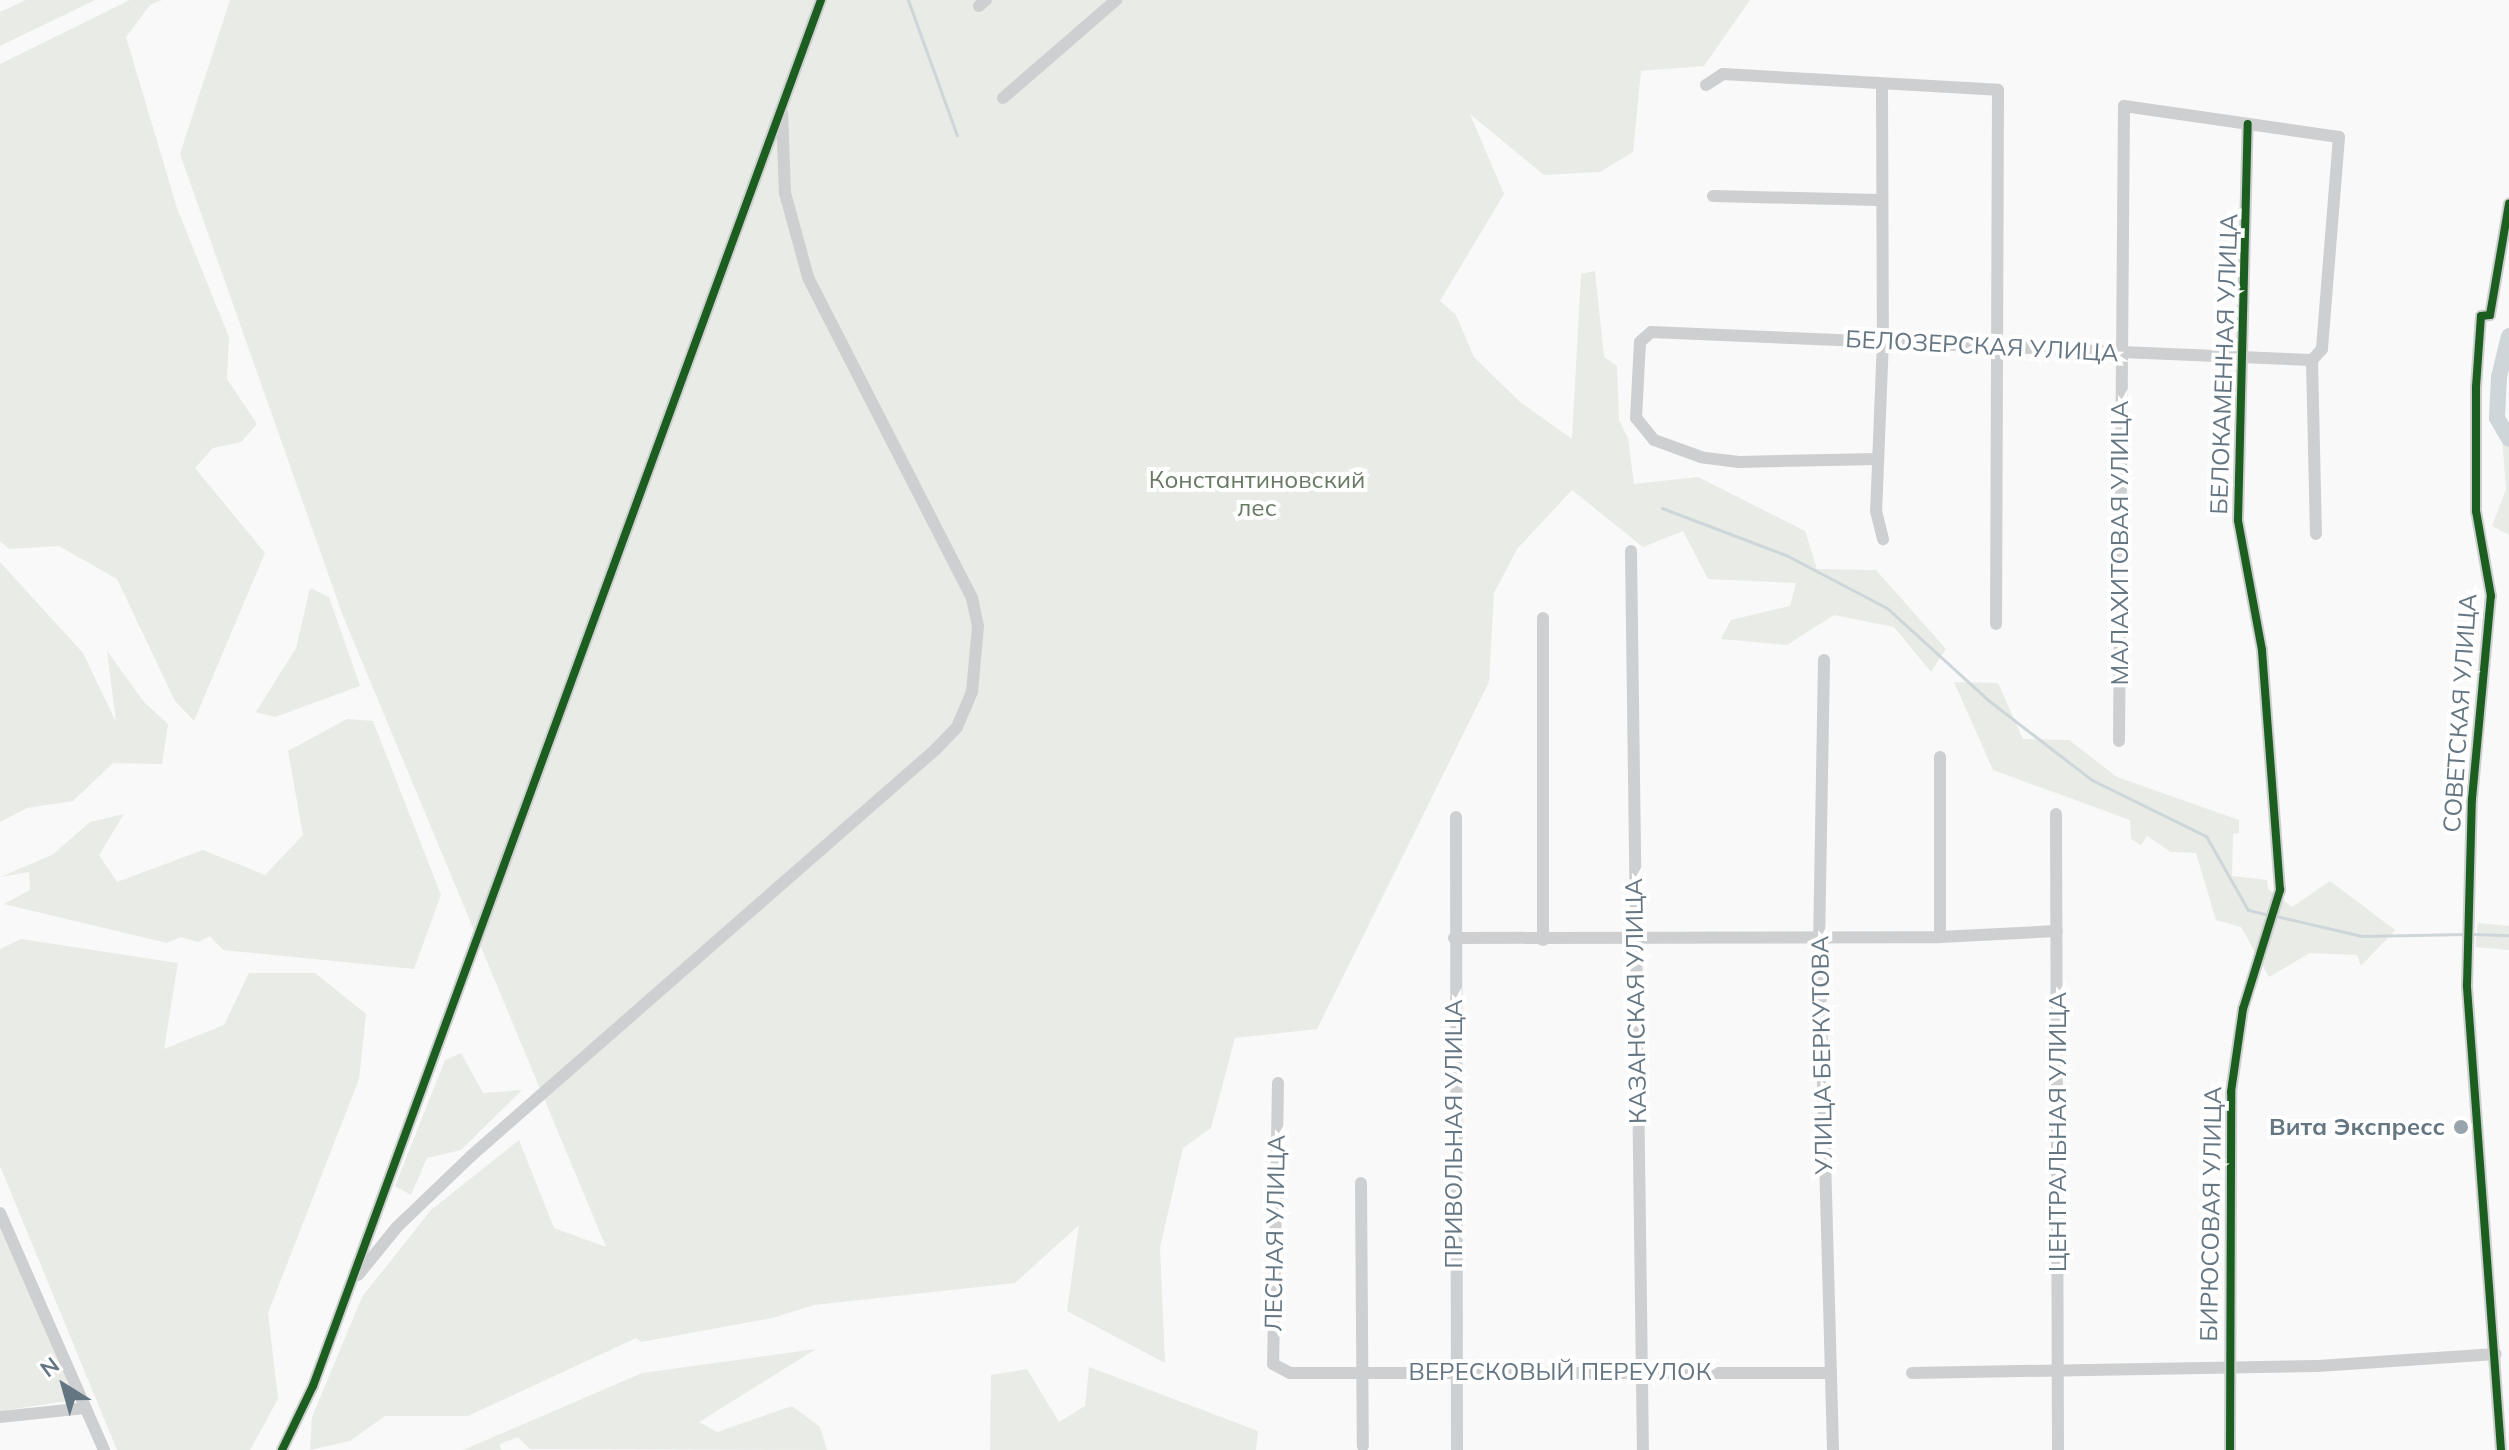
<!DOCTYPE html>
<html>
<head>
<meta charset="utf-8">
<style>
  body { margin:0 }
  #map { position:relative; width:2509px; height:1450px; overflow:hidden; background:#f9f9f9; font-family:Mulish,sans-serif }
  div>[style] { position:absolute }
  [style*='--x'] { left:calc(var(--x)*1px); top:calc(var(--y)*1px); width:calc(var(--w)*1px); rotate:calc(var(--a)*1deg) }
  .green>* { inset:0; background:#e8ebe6 }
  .stream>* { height:3px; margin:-1.5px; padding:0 1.5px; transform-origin:1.5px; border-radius:1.5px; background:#ced6d9 }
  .river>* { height:16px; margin:-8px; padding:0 8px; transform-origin:8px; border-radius:8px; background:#ced6d9 }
  .minor>* { height:12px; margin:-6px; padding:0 6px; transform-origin:6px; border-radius:6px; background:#cecfd0 }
  .cycleway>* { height:8px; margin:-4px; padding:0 4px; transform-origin:4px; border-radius:4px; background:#1b5e20 }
  .dots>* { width:22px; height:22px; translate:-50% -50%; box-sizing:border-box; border:4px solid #fff; border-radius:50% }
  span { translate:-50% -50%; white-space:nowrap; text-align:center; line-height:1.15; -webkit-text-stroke:8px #fff; paint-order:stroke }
  .street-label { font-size:24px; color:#657683 }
  .park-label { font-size:24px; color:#687a64 }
  .poi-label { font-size:24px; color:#657683; font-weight:700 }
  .right { translate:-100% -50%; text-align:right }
  .north { position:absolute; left:24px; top:1346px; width:80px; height:80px; -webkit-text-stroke:6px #fff; paint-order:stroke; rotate:323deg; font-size:22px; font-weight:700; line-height:32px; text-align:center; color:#657683 }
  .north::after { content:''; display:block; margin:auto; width:28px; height:36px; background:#657683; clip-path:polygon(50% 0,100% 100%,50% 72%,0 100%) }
</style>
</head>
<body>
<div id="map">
  <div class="green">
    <i style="clip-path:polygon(26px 0,95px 0,0 46px,0 12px)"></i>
    <i style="clip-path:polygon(130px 0,162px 0,150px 5px,126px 37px,177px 208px,229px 337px,227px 379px,257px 424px,241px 442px,213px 448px,195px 468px,265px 553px,194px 721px,175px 701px,117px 579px,59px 546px,9px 549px,0 541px,0 64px)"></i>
    <i style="clip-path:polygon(230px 0,1750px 0,1704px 66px,1641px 71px,1633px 152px,1600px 172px,1544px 175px,1470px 114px,1504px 194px,1440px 301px,1456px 315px,1474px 357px,1520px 402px,1572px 439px,1581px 274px,1595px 271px,1604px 357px,1617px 366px,1619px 420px,1628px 438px,1634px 484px,1698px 477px,1805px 531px,1817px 569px,1876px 570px,1946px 649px,1931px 672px,1894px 627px,1834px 615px,1787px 645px,1721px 639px,1731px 620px,1790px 606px,1796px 583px,1708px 579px,1683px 531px,1643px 547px,1572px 490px,1517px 549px,1494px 593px,1489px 682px,1317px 1029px,1235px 1038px,1211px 1128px,1183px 1148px,1160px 1247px,1165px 1363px,1067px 1311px,1079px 1225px,1015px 1283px,814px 1305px,772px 1318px,641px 1342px,636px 1338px,468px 1416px,385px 1416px,350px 1441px,310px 1450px,312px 1417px,362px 1297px,431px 1210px,519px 1140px,554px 1228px,606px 1247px,343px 616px,180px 154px)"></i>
    <i style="clip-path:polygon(2502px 436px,2509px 437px,2509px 535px,2492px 526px,2506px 489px)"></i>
    <i style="clip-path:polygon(0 562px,83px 653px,116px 722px,107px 651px,144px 702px,168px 724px,162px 764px,113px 763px,73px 801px,27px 808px,0 822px)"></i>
    <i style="clip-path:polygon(310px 588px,329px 597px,360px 686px,275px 717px,256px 712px,296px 648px)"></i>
    <i style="clip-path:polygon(1954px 682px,1998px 683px,2023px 739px,2069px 740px,2117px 777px,2239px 820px,2239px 833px,2233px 834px,2232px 876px,2267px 880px,2268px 889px,2292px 907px,2330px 881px,2395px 930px,2361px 966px,2357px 955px,2310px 953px,2269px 977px,2241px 927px,2216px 920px,2196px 853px,2171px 852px,2147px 836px,2141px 845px,2131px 839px,2130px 820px,1993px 770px)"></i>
    <i style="clip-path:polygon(347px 719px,373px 721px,441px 895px,414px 969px,223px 950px,210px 936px,198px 942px,181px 937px,167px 943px,4px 904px,30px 890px,29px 872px,0 877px,52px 855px,90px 822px,124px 814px,99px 855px,117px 882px,203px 850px,265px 875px,303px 835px,288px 751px)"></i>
    <i style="clip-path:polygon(2478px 923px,2509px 926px,2509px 950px,2475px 947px)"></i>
    <i style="clip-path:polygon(21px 939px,178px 963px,164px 1049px,224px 1025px,249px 973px,315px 973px,366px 1014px,359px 1079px,268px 1313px,278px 1399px,250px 1450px,117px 1450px,0 1166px,0 949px)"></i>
    <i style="clip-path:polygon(461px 1053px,483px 1093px,522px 1090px,461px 1150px,427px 1158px,411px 1195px,395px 1186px,445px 1060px)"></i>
    <i style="clip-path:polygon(0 1229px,54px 1349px,74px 1400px,0 1411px)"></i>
    <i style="clip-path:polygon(816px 1349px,699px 1422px,717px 1432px,792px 1406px,820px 1427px,827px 1450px,530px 1449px,518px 1437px,500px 1444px,501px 1450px,463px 1450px,642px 1373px)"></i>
    <i style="clip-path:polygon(1089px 1367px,1258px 1431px,1256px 1450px,990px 1450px,991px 1375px,1027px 1369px,1059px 1422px,1085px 1406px)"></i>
  </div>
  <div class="stream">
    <i style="--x:908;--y:0;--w:144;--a:70.1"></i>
    <i style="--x:1662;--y:508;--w:133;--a:20.8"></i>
    <i style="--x:1786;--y:555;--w:114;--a:27.7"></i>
    <i style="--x:1887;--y:608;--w:137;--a:42.3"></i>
    <i style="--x:1988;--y:700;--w:131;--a:37.6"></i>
    <i style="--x:2092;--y:780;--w:127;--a:26.2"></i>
    <i style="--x:2206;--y:836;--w:85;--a:60.4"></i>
    <i style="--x:2248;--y:910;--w:22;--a:13"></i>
    <i style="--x:2276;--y:916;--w:88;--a:13.1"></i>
    <i style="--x:2362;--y:936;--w:104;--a:-1.1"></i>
    <i style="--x:2474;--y:934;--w:35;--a:2"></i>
  </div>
  <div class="river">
    <i style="--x:2509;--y:336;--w:42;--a:103.7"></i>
    <i style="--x:2499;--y:377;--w:41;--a:92.8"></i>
    <i style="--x:2497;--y:418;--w:24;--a:60"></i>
  </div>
  <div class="minor">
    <i style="--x:979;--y:6;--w:9;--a:-41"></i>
    <i style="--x:1706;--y:85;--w:20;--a:-33"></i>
    <i style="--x:1723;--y:74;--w:275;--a:3.3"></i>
    <i style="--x:1998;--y:90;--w:534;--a:90.21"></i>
    <i style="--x:1882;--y:87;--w:253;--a:89.8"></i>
    <i style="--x:1883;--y:340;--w:171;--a:92.3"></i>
    <i style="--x:1876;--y:511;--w:29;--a:76"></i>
    <i style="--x:1003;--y:98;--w:150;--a:-40.9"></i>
    <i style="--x:1713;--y:196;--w:166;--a:1.4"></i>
    <i style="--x:1878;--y:459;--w:139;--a:178.8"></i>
    <i style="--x:1739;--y:462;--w:38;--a:-173"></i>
    <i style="--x:1701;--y:457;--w:50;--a:-160.1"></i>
    <i style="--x:1654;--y:440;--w:28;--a:-129"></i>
    <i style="--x:1636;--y:418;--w:76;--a:-87"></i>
    <i style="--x:1640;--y:342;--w:15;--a:-42"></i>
    <i style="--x:1651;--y:332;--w:662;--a:2.43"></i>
    <i style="--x:1631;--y:551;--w:899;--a:89.24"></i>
    <i style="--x:1543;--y:618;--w:322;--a:90"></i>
    <i style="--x:1824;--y:660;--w:278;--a:91"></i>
    <i style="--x:1819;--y:938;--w:512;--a:88.43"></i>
    <i style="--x:2119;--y:741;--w:635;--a:-89.55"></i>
    <i style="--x:2124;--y:106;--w:217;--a:8.2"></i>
    <i style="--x:2339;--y:137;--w:213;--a:94.6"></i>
    <i style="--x:2322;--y:349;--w:15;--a:132"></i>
    <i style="--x:2312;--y:360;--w:174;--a:88.7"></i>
    <i style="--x:2056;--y:814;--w:636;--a:89.82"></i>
    <i style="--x:1456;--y:817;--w:633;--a:89.91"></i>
    <i style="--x:1940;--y:937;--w:180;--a:-90"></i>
    <i style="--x:1454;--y:938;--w:486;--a:-0.1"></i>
    <i style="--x:1940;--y:937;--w:117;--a:-2.9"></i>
    <i style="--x:1278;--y:1083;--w:281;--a:91"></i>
    <i style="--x:1273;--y:1364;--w:19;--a:28"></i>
    <i style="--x:1290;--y:1373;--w:541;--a:0"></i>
    <i style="--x:1361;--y:1183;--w:263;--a:89.6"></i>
    <i style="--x:0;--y:1213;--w:259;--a:66.3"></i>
    <i style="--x:358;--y:1275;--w:62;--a:-50.9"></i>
    <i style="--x:397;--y:1227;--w:103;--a:-43.8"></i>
    <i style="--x:471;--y:1156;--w:617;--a:-41.19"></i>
    <i style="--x:935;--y:750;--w:32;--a:-46"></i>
    <i style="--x:957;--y:727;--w:38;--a:-67"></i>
    <i style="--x:972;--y:692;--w:66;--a:-84.8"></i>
    <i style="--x:978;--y:626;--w:29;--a:-102"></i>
    <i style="--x:972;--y:598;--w:360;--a:-117.1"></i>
    <i style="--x:808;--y:277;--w:87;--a:-105.3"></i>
    <i style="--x:785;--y:193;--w:80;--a:-92.1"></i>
    <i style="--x:1912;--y:1373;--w:406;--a:-1"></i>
    <i style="--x:2318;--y:1366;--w:178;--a:-3.9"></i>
    <i style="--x:0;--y:1417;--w:85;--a:-6"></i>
    <i style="--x:282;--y:1450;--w:71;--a:-64.2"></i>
    <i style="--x:313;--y:1386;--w:1476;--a:-69.87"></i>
    <i style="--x:2230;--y:1450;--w:358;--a:-89.8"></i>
    <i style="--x:2231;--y:1092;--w:84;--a:-81.8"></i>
    <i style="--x:2243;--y:1009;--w:125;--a:-72.7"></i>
    <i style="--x:2280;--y:890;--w:241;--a:-94.3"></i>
    <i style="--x:2262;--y:650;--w:132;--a:-100.5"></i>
    <i style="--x:2238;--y:520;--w:396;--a:-88.6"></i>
    <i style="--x:2501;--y:1450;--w:466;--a:-94.2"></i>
    <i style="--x:2467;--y:985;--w:186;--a:-88.5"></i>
    <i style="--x:2472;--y:799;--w:204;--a:-84.7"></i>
    <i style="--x:2491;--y:596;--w:86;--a:-100"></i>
    <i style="--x:2476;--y:511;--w:124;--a:-90"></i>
    <i style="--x:2476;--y:387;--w:71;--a:-86"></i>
    <i style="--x:2481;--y:316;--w:9;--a:-6"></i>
    <i style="--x:2490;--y:315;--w:113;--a:-80.3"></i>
  </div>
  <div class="cycleway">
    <i style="--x:282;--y:1450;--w:71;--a:-64.2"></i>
    <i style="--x:313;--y:1386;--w:1476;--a:-69.87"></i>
    <i style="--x:2230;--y:1450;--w:358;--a:-89.8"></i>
    <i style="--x:2231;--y:1092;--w:84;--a:-81.8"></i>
    <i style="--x:2243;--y:1009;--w:125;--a:-72.7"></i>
    <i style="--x:2280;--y:890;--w:241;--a:-94.3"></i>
    <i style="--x:2262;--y:650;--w:132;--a:-100.5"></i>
    <i style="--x:2238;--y:520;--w:396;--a:-88.6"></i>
    <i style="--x:2501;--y:1450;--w:466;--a:-94.2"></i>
    <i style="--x:2467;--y:985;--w:186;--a:-88.5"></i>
    <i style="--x:2472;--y:799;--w:204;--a:-84.7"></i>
    <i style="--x:2491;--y:596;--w:86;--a:-100"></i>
    <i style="--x:2476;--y:511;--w:124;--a:-90"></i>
    <i style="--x:2476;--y:387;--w:71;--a:-86"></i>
    <i style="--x:2481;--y:316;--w:9;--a:-6"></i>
    <i style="--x:2490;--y:315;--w:113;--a:-80.3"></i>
  </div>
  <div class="dots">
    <i style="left:2461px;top:1127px;background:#99a4ac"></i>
  </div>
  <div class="street-label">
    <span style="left:1982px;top:346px;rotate:3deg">БЕЛОЗЕРСКАЯ УЛИЦА</span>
    <span style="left:2224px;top:364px;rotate:-88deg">БЕЛОКАМЕННАЯ УЛИЦА</span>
    <span style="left:2120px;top:543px;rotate:-90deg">МАЛАХИТОВАЯ УЛИЦА</span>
    <span style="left:2460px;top:713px;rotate:-86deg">СОВЕТСКАЯ УЛИЦА</span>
    <span style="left:1636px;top:1001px;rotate:-91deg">КАЗАНСКАЯ УЛИЦА</span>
    <span style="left:1822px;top:1055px;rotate:-91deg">УЛИЦА БЕРКУТОВА</span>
    <span style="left:2058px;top:1132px;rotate:-90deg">ЦЕНТРАЛЬНАЯ УЛИЦА</span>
    <span style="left:1454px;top:1134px;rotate:-90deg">ПРИВОЛЬНАЯ УЛИЦА</span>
    <span style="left:2211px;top:1214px;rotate:-89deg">БИРЮСОВАЯ УЛИЦА</span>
    <span style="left:1275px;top:1233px;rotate:-89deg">ЛЕСНАЯ УЛИЦА</span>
    <span style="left:1560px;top:1372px">ВЕРЕСКОВЫЙ ПЕРЕУЛОК</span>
  </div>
  <div class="park-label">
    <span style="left:1257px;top:494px">Константиновский<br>лес</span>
  </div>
  <div class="poi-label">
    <span class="right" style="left:2445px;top:1127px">Вита Экспресс</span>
  </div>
  <div class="north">N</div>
</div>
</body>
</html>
